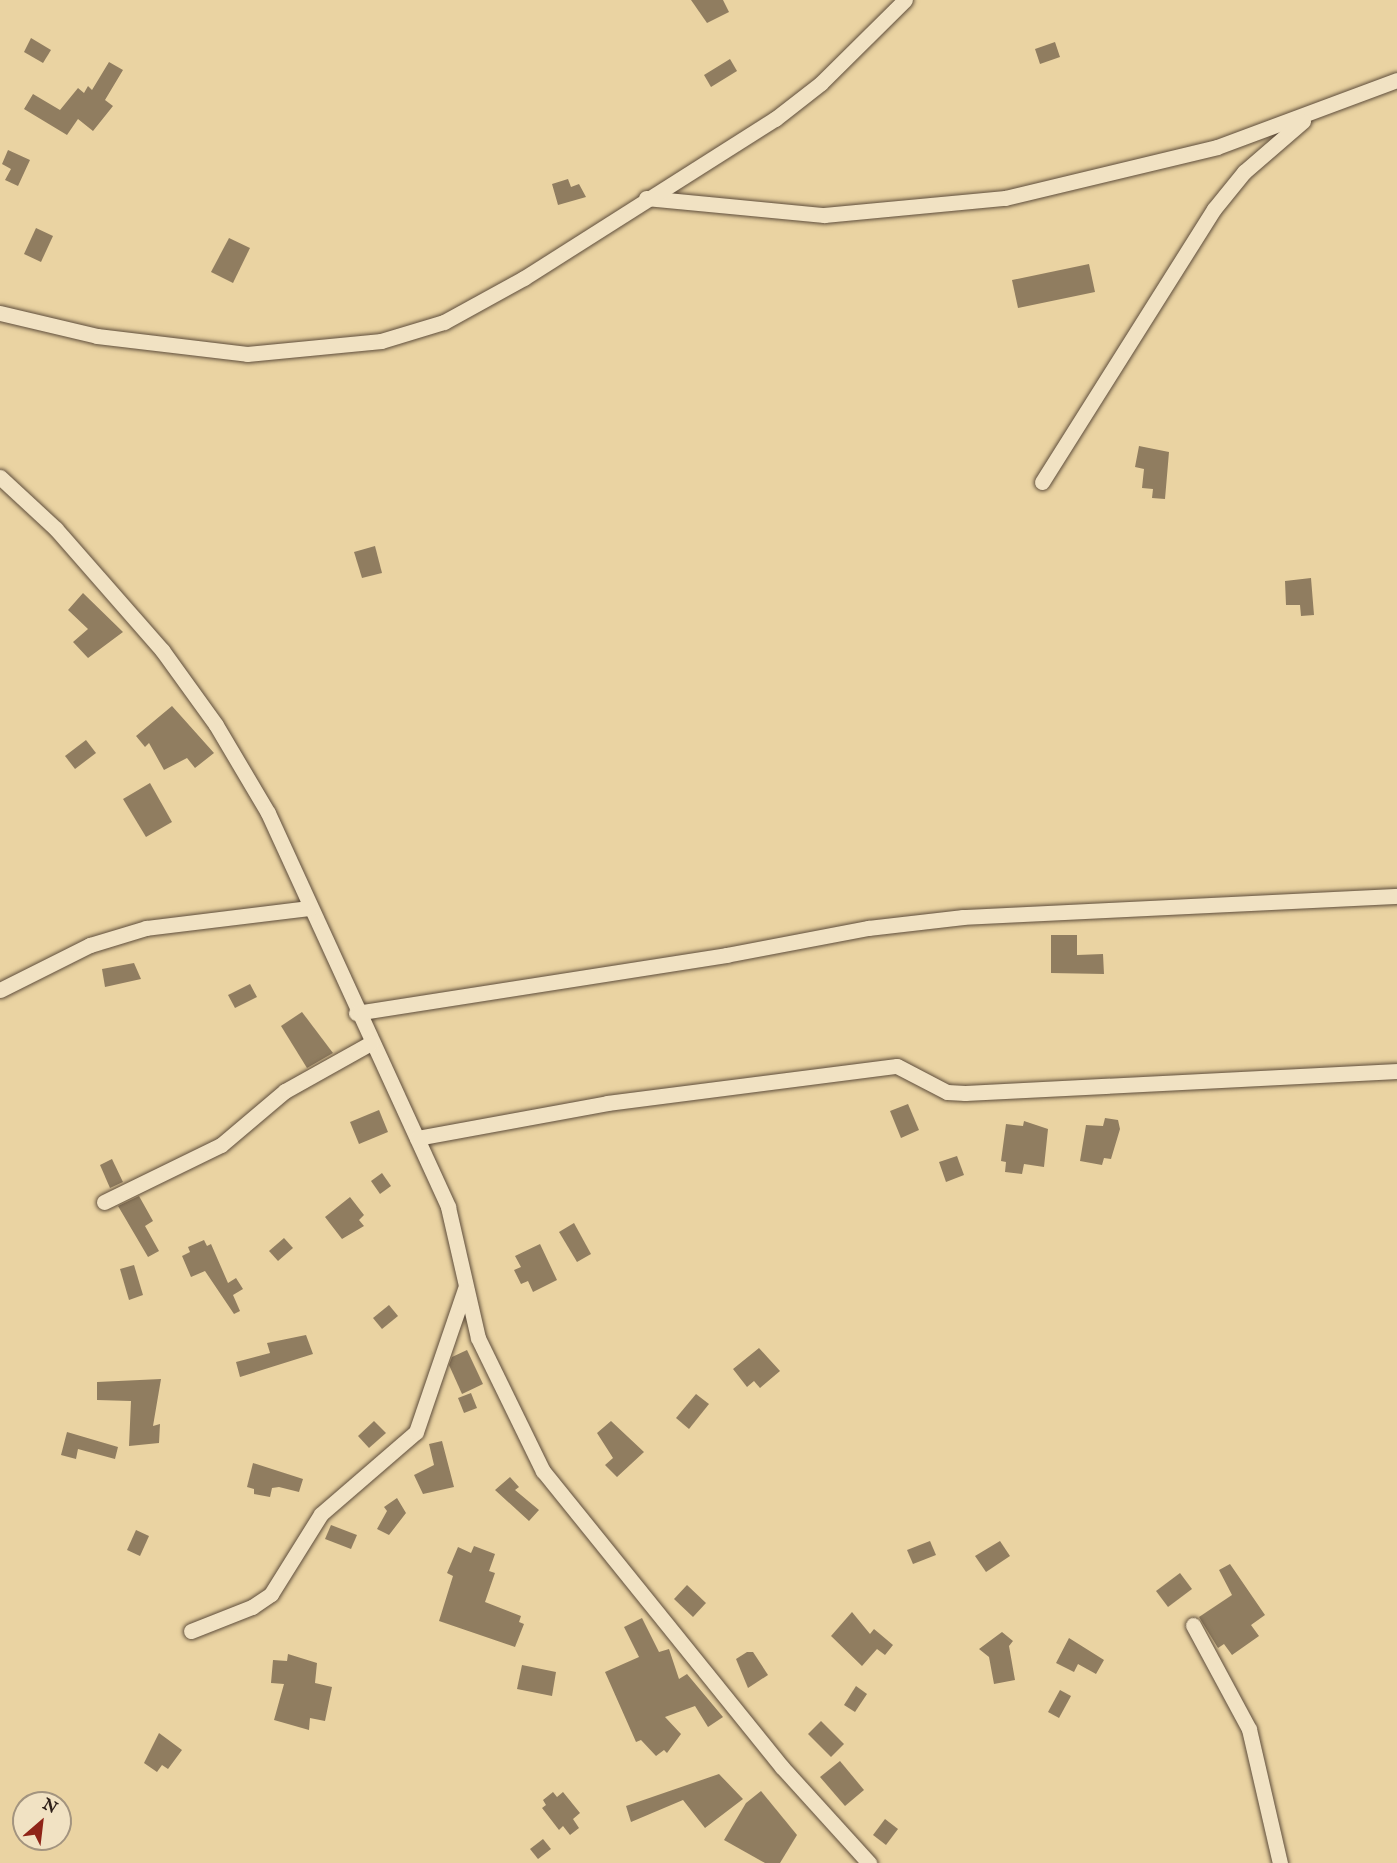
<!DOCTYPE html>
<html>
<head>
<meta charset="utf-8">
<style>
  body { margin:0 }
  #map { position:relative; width:1397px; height:1863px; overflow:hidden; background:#ead3a2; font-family:"IM FELL English",serif }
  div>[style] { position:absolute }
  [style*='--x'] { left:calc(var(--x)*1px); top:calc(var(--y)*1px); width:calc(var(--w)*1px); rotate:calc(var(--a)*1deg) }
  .building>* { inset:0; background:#907d60 }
  .roads { filter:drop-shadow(0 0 2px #5e4d3b) drop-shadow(0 0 2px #5e4d3b) }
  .minor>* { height:15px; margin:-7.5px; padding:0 7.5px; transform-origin:7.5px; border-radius:7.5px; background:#f1e2c3 }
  span { translate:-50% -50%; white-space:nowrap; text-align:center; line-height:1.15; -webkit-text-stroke:5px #f1e2c3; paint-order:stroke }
  .north { position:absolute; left:12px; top:1791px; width:60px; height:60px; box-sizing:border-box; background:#f1e2c3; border:2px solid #a3947f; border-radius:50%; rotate:28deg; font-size:16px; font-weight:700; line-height:24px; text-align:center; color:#2f2019 }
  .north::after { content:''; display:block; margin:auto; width:21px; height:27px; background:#8f2418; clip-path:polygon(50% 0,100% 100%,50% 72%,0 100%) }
</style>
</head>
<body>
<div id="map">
  <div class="building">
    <i style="clip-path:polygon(691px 0,723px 0,729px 12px,707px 23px)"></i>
    <i style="clip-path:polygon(31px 38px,51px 50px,43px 63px,24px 52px)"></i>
    <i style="clip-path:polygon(1055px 42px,1060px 57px,1040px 64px,1035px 49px)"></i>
    <i style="clip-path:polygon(730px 59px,737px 71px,711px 87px,704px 75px)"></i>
    <i style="clip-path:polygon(109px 62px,123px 70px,105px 100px,113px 106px,93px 131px,78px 119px,67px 135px,24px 109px,33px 94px,60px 110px,78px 88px,84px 93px,88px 86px,92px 90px)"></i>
    <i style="clip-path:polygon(8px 150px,30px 160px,18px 186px,5px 180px,11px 169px,2px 164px)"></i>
    <i style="clip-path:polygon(568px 179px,571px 187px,579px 184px,586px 197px,558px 205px,552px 184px)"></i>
    <i style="clip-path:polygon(36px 228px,53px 236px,41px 262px,24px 254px)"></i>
    <i style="clip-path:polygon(229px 238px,250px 248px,233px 283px,211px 272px)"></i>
    <i style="clip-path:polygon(1089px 264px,1095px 292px,1018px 308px,1012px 280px)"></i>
    <i style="clip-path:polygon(1139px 446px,1169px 452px,1165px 499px,1152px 498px,1153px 489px,1142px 488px,1144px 469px,1135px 467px)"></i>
    <i style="clip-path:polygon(375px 546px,382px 573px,362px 578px,354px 552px)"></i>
    <i style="clip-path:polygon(1311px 578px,1314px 615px,1301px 616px,1300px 605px,1286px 605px,1285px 581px)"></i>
    <i style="clip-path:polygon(83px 593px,123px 632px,88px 658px,73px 642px,88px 629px,68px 610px)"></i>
    <i style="clip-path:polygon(172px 706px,214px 753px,195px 768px,187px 758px,164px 770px,149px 743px,145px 747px,136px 736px)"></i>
    <i style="clip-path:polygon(86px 740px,96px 753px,75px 769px,65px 756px)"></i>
    <i style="clip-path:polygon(150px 783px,172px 822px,146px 837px,123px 799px)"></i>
    <i style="clip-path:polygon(1051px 935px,1077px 935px,1077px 955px,1103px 954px,1104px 974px,1051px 973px)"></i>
    <i style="clip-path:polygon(134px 963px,141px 979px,105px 987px,102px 969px)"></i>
    <i style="clip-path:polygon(250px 984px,257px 997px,235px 1008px,228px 995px)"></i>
    <i style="clip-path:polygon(302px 1012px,333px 1053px,307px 1068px,281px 1026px)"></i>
    <i style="clip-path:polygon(908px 1104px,919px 1130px,901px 1138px,890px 1111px)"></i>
    <i style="clip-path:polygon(379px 1110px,388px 1132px,359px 1144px,350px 1122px)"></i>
    <i style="clip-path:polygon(1105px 1118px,1118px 1120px,1120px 1129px,1111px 1159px,1104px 1158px,1102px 1165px,1080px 1161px,1086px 1125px,1103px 1126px)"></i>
    <i style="clip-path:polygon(1024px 1121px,1048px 1129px,1044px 1167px,1024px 1164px,1022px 1174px,1005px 1172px,1006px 1162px,1001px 1161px,1006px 1124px,1023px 1126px)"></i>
    <i style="clip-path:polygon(957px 1156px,964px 1175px,946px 1182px,939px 1162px)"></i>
    <i style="clip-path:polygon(112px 1159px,123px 1182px,110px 1188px,100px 1165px)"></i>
    <i style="clip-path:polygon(382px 1173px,391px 1186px,380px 1194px,371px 1181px)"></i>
    <i style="clip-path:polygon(139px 1196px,153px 1221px,145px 1226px,159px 1251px,148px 1257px,118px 1206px)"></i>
    <i style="clip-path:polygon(350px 1197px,364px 1215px,359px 1220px,364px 1226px,342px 1239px,325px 1217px)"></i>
    <i style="clip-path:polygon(574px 1223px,591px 1254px,577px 1262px,559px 1232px)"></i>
    <i style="clip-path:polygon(284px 1238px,293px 1248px,278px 1261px,269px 1251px)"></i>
    <i style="clip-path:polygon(204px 1240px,207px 1246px,211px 1244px,228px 1283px,236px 1278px,243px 1289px,233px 1295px,240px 1311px,234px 1314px,205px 1271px,191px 1277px,182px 1256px,190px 1252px,188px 1247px)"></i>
    <i style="clip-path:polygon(540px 1244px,557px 1280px,533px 1292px,528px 1281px,521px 1284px,514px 1270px,521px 1267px,515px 1256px)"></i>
    <i style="clip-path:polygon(134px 1265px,143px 1295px,129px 1300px,120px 1269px)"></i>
    <i style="clip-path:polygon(389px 1305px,398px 1316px,382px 1329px,373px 1318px)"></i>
    <i style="clip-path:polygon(306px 1335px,313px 1354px,240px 1377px,236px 1362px,270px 1353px,267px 1343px)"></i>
    <i style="clip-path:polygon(759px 1348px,780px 1371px,760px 1388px,754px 1381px,747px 1387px,733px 1369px)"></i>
    <i style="clip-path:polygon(467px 1350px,483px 1384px,462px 1394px,449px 1365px,452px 1357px)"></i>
    <i style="clip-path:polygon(161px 1379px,153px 1426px,160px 1424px,159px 1443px,129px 1446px,131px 1401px,97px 1400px,97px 1382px)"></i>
    <i style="clip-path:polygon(471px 1393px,477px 1408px,464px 1413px,458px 1398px)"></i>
    <i style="clip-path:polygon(696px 1394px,709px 1404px,689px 1429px,676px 1418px)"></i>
    <i style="clip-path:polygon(374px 1421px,386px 1433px,369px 1448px,358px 1436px)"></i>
    <i style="clip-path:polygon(611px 1421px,644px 1452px,617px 1477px,605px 1465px,613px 1458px,597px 1433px)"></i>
    <i style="clip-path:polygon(67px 1432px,118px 1447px,115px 1459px,78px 1449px,76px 1459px,61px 1455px)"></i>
    <i style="clip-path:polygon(442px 1441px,454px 1487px,423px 1494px,414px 1475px,434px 1465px,429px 1444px)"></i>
    <i style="clip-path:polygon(253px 1463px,303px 1479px,299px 1492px,279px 1487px,272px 1488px,270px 1497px,254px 1494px,254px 1489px,247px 1487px)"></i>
    <i style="clip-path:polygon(510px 1477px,519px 1487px,515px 1490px,539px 1510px,529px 1521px,495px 1490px)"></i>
    <i style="clip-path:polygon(397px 1498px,406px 1513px,389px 1535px,377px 1529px,387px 1511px,384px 1507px)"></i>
    <i style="clip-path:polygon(331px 1525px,357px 1535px,351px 1549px,325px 1539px)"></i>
    <i style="clip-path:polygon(136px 1530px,149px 1536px,140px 1556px,127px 1550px)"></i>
    <i style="clip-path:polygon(930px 1541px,936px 1555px,913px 1564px,907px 1550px)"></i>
    <i style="clip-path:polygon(1000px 1541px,1010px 1556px,986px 1572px,975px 1556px)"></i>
    <i style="clip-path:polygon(474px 1546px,495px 1554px,489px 1571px,495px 1573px,485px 1602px,521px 1616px,519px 1622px,524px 1624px,515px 1647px,439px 1621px,453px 1576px,447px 1573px,458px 1547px,471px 1553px)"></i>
    <i style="clip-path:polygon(1230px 1564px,1265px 1615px,1251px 1625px,1259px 1636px,1232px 1655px,1224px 1644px,1218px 1648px,1199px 1617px,1232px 1595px,1219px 1570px)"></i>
    <i style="clip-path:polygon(1180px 1573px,1192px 1589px,1168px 1607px,1156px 1591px)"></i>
    <i style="clip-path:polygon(687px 1585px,706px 1603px,693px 1617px,674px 1599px)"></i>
    <i style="clip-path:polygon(852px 1612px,870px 1634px,874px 1629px,893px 1645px,885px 1655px,877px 1649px,862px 1666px,831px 1636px)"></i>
    <i style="clip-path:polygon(642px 1618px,659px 1652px,669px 1649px,679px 1679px,687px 1674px,723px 1717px,708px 1727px,695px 1706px,665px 1717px,681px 1734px,667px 1753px,664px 1750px,656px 1756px,641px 1740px,636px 1742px,605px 1672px,639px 1657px,624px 1627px)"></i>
    <i style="clip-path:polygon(1002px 1632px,1013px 1641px,1009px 1646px,1015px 1680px,994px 1684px,989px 1657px,979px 1649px)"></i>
    <i style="clip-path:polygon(1069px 1638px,1104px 1660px,1096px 1674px,1078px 1664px,1074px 1672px,1056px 1663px)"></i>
    <i style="clip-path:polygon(747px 1652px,753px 1652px,768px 1675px,748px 1688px,736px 1659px)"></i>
    <i style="clip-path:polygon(288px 1654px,317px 1663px,315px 1683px,332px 1687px,325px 1721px,310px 1718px,309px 1730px,274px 1720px,284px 1684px,271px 1683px,273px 1660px,287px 1661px)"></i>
    <i style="clip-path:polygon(522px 1665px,556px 1672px,552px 1696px,517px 1689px)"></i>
    <i style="clip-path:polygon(856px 1686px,867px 1694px,855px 1712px,844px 1705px)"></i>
    <i style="clip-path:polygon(1060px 1690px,1071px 1696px,1059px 1718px,1048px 1712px)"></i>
    <i style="clip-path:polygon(821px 1721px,844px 1744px,831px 1757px,808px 1734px)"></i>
    <i style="clip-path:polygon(159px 1733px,182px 1750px,168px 1769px,162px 1765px,157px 1772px,144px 1763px)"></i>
    <i style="clip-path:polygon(840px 1761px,864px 1790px,845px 1806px,820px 1777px)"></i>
    <i style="clip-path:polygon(719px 1774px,743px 1799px,705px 1828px,683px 1800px,631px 1822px,626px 1806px)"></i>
    <i style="clip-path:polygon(761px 1791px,797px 1835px,780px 1863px,765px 1863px,724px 1840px,746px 1803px)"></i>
    <i style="clip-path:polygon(553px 1792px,557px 1797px,563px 1792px,580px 1813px,573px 1819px,579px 1828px,570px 1835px,563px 1826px,559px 1830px,542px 1808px,546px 1805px,543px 1800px)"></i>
    <i style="clip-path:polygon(885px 1819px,898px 1829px,886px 1845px,873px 1835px)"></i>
    <i style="clip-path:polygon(543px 1839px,551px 1849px,538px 1859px,530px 1849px)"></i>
  </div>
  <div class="roads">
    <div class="minor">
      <i style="--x:646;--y:198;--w:179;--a:5.5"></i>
      <i style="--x:824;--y:215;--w:182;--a:-5.4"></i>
      <i style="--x:1005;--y:198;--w:218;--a:-13.5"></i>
      <i style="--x:1217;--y:147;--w:192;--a:-20.4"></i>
      <i style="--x:0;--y:313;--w:100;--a:13.3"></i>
      <i style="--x:97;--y:336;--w:151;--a:6.8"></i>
      <i style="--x:247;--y:354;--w:135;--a:-5.5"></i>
      <i style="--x:381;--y:341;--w:66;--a:-16.8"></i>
      <i style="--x:444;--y:322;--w:91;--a:-28.8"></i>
      <i style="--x:524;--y:278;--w:297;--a:-32.4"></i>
      <i style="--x:775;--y:119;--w:58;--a:-38"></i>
      <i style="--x:821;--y:83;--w:118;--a:-44.7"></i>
      <i style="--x:0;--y:477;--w:76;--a:42.9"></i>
      <i style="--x:56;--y:529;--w:161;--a:48.8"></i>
      <i style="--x:162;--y:650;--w:92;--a:54.2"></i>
      <i style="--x:216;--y:725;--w:102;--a:59.4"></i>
      <i style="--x:268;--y:813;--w:433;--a:65.4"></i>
      <i style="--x:448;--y:1207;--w:134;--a:77.1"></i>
      <i style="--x:478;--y:1338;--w:148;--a:64"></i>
      <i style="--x:543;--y:1471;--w:380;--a:51.1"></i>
      <i style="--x:782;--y:1767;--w:130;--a:47.8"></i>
      <i style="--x:1042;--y:482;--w:323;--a:-57.8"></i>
      <i style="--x:1214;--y:209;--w:48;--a:-51"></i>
      <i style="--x:1244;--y:172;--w:78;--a:-40.8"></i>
      <i style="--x:0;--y:990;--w:101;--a:-26.6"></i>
      <i style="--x:90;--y:945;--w:59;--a:-16.9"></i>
      <i style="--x:146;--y:928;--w:165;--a:-7"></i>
      <i style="--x:356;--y:1013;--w:375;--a:-8.9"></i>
      <i style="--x:726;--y:955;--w:145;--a:-10.8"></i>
      <i style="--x:868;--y:928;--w:96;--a:-6.6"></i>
      <i style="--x:963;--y:917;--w:435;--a:-2.8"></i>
      <i style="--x:417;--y:1138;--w:193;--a:-10.4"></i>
      <i style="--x:607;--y:1103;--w:292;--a:-7.3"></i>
      <i style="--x:897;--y:1066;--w:56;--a:27.5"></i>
      <i style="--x:947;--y:1092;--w:18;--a:3"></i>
      <i style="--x:965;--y:1093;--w:433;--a:-2.9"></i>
      <i style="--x:104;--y:1202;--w:130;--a:-26"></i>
      <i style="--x:221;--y:1145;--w:84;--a:-40.2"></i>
      <i style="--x:285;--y:1091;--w:98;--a:-29.2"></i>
      <i style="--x:1193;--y:1625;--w:118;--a:61.7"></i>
      <i style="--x:1249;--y:1729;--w:138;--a:77"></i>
      <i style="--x:191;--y:1631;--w:66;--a:-21.5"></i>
      <i style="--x:252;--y:1607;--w:23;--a:-34"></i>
      <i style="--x:271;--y:1594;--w:94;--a:-58"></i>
      <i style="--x:321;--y:1514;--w:125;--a:-40.8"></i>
      <i style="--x:416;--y:1432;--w:151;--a:-71.1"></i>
    </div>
  </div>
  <div class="north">N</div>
</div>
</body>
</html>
